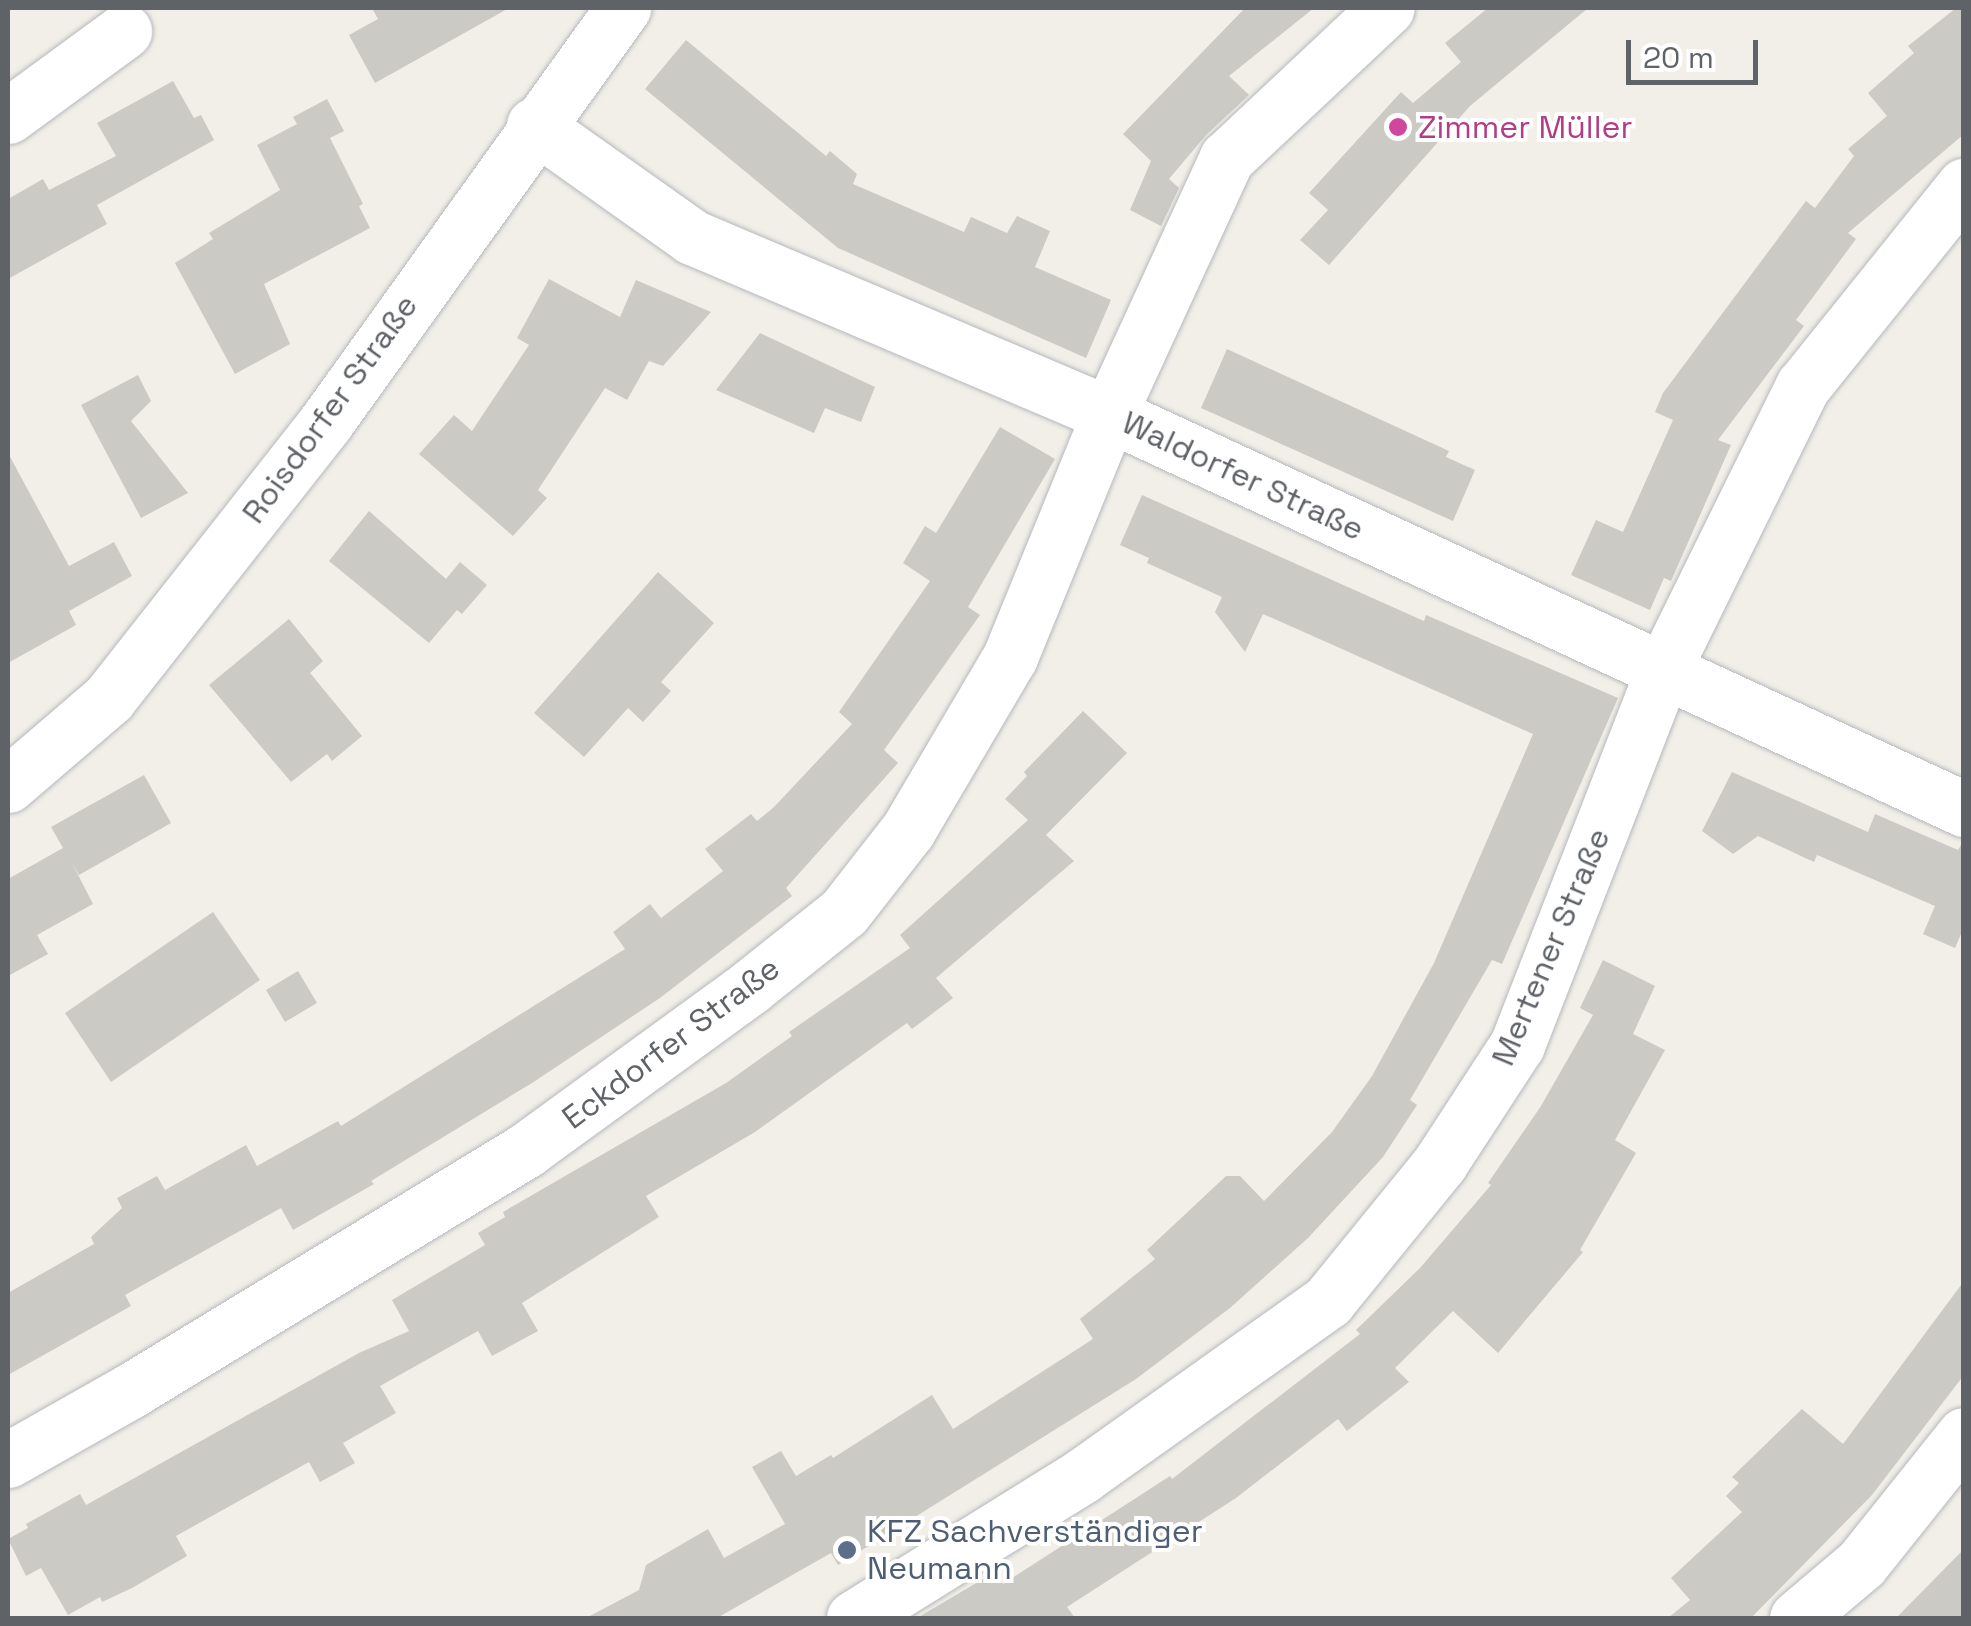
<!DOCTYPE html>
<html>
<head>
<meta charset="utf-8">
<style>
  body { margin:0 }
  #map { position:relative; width:1971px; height:1626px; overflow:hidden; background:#f1efe8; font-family:"Space Grotesk",sans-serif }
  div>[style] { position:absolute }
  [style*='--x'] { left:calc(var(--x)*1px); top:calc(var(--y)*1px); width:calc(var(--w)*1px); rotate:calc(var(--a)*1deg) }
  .building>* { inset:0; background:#cccac5 }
  .roads { filter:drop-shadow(0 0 2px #b5b8bc) drop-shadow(0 0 2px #b5b8bc) }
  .minor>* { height:55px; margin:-27.5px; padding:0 27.5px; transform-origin:27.5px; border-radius:27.5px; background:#fff }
  .dots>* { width:28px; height:28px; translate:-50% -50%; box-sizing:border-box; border:5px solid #fff; border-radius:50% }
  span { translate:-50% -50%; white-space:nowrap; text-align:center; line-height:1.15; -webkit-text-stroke:8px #fff; paint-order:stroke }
  .hotel-label { font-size:32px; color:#b23c85 }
  .left { translate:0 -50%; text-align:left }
  .street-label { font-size:32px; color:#5f6368 }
  .service-label { font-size:32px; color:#4e5e75 }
  .frame { position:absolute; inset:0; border:10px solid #5f6368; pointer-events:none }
  .scale { position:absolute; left:1626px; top:40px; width:132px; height:45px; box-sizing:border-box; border:5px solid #5f6368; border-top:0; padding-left:12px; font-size:30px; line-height:35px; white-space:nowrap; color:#5f6368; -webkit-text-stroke:8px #fff; paint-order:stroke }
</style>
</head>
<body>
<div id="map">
  <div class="building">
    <i style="clip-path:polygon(372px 8px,509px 8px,375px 83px,349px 35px,378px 19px)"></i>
    <i style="clip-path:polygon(1245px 8px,1314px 8px,1229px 76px,1249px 95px,1206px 135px,1169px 179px,1179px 188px,1161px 226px,1130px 210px,1151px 161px,1123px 134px)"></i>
    <i style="clip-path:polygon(1488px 8px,1588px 8px,1470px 106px,1329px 265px,1300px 240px,1328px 210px,1309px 193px,1401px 92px,1413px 103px,1461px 62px,1445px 43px)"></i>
    <i style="clip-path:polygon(1956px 8px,1964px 8px,1964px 134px,1848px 233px,1856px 239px,1796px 320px,1804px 326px,1718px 440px,1731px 445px,1671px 581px,1664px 578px,1650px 610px,1571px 575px,1596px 520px,1623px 532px,1673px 420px,1655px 412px,1663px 393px,1806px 201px,1815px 208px,1854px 156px,1848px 149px,1887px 116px,1868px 93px,1914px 53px,1908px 46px)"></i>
    <i style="clip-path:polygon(686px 40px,826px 156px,830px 151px,857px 174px,853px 184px,964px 232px,971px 217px,1007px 233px,1017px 216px,1050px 231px,1035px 267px,1111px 300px,1086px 358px,838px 248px,645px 89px)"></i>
    <i style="clip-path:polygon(173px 81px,194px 118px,201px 115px,214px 140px,97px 205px,107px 224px,8px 279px,8px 199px,43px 179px,49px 190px,116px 156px,97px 123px)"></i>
    <i style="clip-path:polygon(327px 99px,344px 131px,330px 138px,363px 204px,359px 206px,370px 228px,264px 284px,290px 344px,235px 374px,175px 263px,213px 239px,209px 233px,280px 190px,257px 145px,297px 124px,293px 117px)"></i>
    <i style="clip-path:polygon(549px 279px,620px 317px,636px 280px,711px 312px,663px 366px,649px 361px,627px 400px,605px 388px,538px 490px,547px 498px,513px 536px,419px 454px,454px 415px,472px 431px,529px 345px,517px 338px)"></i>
    <i style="clip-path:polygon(760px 333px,875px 387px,861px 422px,825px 408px,814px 433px,716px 390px)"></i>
    <i style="clip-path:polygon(1227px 349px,1449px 451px,1446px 457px,1475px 470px,1453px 521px,1201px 408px)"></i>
    <i style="clip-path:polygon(138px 375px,151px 401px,131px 421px,188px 493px,141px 518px,81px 405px)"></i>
    <i style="clip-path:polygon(1000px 427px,1055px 459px,968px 607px,980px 615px,884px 750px,898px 763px,786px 888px,792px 896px,660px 998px,532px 1083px,371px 1181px,374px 1184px,293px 1230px,281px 1208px,125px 1295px,131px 1306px,8px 1375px,8px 1293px,94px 1244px,91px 1237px,122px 1208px,117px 1198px,157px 1176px,165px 1190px,246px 1145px,257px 1166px,338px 1121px,341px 1126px,625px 949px,613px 932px,650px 904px,661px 918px,723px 871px,705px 849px,751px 814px,757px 821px,774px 807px,852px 724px,839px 712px,930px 581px,903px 563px,925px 526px,936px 533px)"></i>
    <i style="clip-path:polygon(8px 453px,69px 566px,114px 542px,132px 576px,69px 611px,76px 625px,8px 663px)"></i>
    <i style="clip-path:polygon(1142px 495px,1424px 621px,1426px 615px,1618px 698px,1502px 964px,1492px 960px,1410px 1100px,1417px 1105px,1383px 1157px,1308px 1238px,1230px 1308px,1136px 1379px,838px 1565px,831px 1553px,717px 1618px,586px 1618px,639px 1590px,646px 1565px,708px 1529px,724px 1558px,785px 1524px,752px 1467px,781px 1451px,796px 1476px,831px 1455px,833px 1458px,932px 1395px,953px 1429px,1093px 1339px,1080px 1319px,1155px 1259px,1147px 1250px,1226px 1176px,1240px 1176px,1264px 1201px,1332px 1132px,1372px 1076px,1434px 963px,1533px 734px,1263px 614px,1245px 652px,1215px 612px,1222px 597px,1147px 563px,1149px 558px,1120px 545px)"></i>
    <i style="clip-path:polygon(369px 511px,446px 579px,460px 562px,487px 585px,462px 614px,457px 610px,429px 643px,329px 561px)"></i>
    <i style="clip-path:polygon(658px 572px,714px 623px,661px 682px,671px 691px,643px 722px,628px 708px,584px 757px,534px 713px)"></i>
    <i style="clip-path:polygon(289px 619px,323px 661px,310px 673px,362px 736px,332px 761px,327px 754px,291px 782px,209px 685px)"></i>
    <i style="clip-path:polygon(1083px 711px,1127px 753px,1046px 835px,1074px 861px,936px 978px,953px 998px,912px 1029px,907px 1023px,755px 1132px,646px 1196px,659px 1217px,522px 1303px,538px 1331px,492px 1356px,478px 1331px,380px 1386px,396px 1413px,343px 1443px,355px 1463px,320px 1482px,309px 1462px,176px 1536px,187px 1556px,132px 1588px,102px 1602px,100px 1597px,68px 1615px,41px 1568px,26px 1576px,8px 1539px,28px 1528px,26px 1524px,80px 1494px,86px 1505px,359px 1353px,409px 1331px,392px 1300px,485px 1245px,478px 1233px,505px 1217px,503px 1212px,726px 1083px,792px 1036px,789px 1032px,910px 948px,900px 935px,1028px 820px,1005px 799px,1027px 776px,1024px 772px)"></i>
    <i style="clip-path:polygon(1732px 772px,1868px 832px,1875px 814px,1958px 850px,1964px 840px,1964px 927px,1955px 948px,1923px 934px,1935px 906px,1817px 855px,1814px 862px,1758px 836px,1733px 854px,1702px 831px)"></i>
    <i style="clip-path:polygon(144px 775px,171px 823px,79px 875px,72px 863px,93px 904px,37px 935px,48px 954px,8px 976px,8px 879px,63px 848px,51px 827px)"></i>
    <i style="clip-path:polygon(213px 912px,260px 980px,111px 1082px,65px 1013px)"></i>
    <i style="clip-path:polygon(1603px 960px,1655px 986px,1633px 1034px,1665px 1050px,1615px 1140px,1636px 1153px,1580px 1250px,1583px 1252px,1498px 1353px,1453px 1311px,1395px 1368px,1409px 1382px,1347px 1431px,1338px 1419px,1236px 1498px,1067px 1607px,1075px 1618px,917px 1618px,995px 1572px,1003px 1584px,1170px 1476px,1172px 1479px,1360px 1334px,1356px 1330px,1420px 1268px,1491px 1185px,1488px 1183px,1541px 1106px,1593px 1015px,1580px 1008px)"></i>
    <i style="clip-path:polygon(298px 971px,317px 1003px,285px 1022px,266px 990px)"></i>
    <i style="clip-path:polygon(1964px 1281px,1964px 1375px,1872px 1495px,1751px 1618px,1668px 1618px,1690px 1600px,1671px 1578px,1742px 1512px,1726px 1496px,1739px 1483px,1732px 1477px,1802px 1409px,1843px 1444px)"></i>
    <i style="clip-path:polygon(1964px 1549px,1964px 1618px,1896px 1618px)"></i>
  </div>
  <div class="roads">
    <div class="minor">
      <i style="--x:8;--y:116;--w:144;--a:-36.2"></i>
      <i style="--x:534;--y:125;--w:194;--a:35.3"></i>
      <i style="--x:692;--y:237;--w:453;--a:23"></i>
      <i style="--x:1109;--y:414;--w:942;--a:24.8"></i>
      <i style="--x:8;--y:785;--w:133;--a:-40.7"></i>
      <i style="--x:109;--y:698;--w:351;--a:-51.8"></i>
      <i style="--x:326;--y:422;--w:510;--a:-54.34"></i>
      <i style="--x:8;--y:1460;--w:140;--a:-29.5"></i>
      <i style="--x:130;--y:1391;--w:464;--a:-31.3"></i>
      <i style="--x:526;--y:1150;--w:277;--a:-36"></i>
      <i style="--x:750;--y:987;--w:120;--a:-38.6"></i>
      <i style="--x:844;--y:912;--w:104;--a:-52"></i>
      <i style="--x:908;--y:830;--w:201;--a:-59.5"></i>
      <i style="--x:1010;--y:657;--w:262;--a:-67.8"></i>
      <i style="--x:1109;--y:414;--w:282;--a:-65.3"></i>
      <i style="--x:1227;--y:158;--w:219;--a:-43.2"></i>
      <i style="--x:854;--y:1618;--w:269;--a:-31.9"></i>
      <i style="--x:1082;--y:1476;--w:302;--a:-35.4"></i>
      <i style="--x:1328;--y:1301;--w:178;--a:-50.9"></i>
      <i style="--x:1440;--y:1163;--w:141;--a:-56.9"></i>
      <i style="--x:1517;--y:1045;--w:402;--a:-68.7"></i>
      <i style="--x:1663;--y:670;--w:317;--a:-63.8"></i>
      <i style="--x:1803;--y:386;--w:257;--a:-51.2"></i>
      <i style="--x:1797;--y:1618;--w:84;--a:-40.2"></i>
      <i style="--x:1861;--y:1564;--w:165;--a:-51.4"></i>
    </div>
  </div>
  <div class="dots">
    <i style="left:1398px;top:127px;background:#d1479c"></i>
    <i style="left:847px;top:1550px;background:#5c6f8a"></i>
  </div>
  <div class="hotel-label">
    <span class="left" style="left:1418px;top:127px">Zimmer Müller</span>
  </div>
  <div class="street-label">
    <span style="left:330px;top:409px;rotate:-54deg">Roisdorfer Straße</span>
    <span style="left:1243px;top:476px;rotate:25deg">Waldorfer Straße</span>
    <span style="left:1551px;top:947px;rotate:-67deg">Mertener Straße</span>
    <span style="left:671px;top:1043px;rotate:-37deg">Eckdorfer Straße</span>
  </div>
  <div class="service-label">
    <span class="left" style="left:867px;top:1550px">KFZ Sachverständiger<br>Neumann</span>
  </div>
  <div class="frame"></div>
  <div class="scale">20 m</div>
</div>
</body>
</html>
